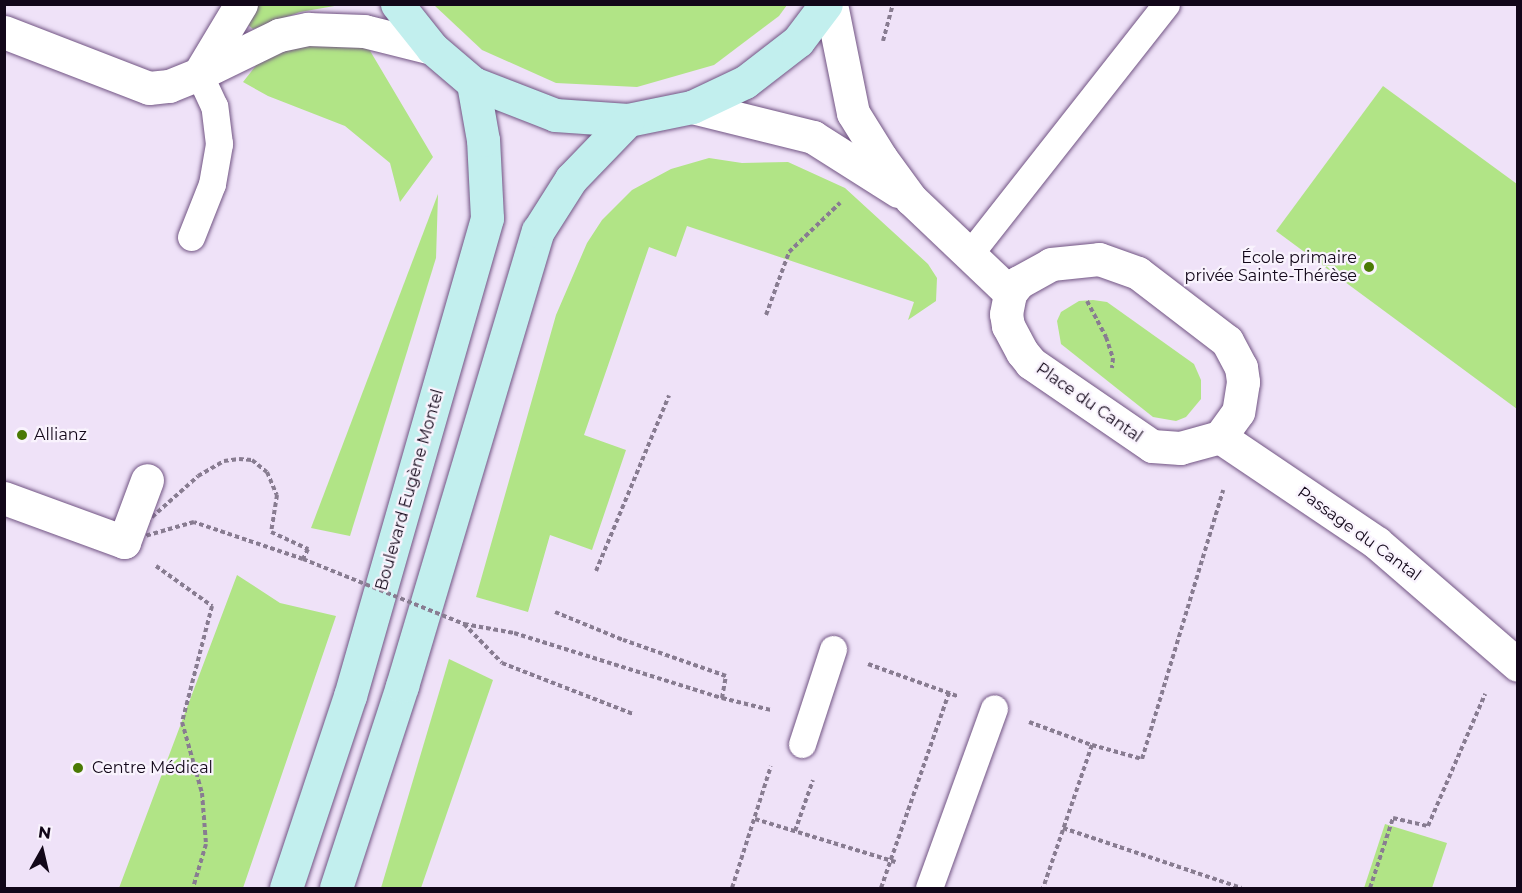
<!DOCTYPE html>
<html>
<head>
<meta charset="utf-8">
<style>
  body { margin:0 }
  #map { position:relative; width:1522px; height:893px; overflow:hidden; background:#efe2f8; font-family:Montserrat,sans-serif }
  div>[style] { position:absolute }
  [style*='--x'] { left:calc(var(--x)*1px); top:calc(var(--y)*1px); width:calc(var(--w)*1px); rotate:calc(var(--a)*1deg) }
  .green>* { inset:0; background:#b1e486 }
  .path>* { height:4px; margin-top:-2px; transform-origin:0; background:repeating-linear-gradient(90deg,#887c91 0 4.5px,transparent 0 7.5px) }
  .roads { filter:drop-shadow(0 0 2px #715483) drop-shadow(0 0 2px #715483) }
  .lane>* { height:27px; margin:-13.5px; padding:0 13.5px; transform-origin:13.5px; border-radius:13.5px; background:#fff }
  .street>* { height:33px; margin:-16.5px; padding:0 16.5px; transform-origin:16.5px; border-radius:16.5px; background:#fff }
  .secondary>* { height:33px; margin:-16.5px; padding:0 16.5px; transform-origin:16.5px; border-radius:16.5px; background:#c2efee }
  .path-bridge>* { height:4px; margin-top:-2px; transform-origin:0; background:repeating-linear-gradient(90deg,#887c91 0 4.5px,transparent 0 7.5px) }
  .dots>* { width:16px; height:16px; translate:-50% -50%; box-sizing:border-box; border:3px solid #f9f3fd; border-radius:50% }
  span { translate:-50% -50%; white-space:nowrap; text-align:center; line-height:1.15; -webkit-text-stroke:4.5px #f9f3fd; paint-order:stroke }
  .poi-label { font-size:16px; color:#120719 }
  .right { translate:-100% -50%; text-align:right }
  .left { translate:0 -50%; text-align:left }
  .street-label { font-size:16px; color:#120719 }
  .frame { position:absolute; inset:0; border:6px solid #120719; pointer-events:none }
  .north { position:absolute; left:12px; top:821px; width:60px; height:60px; -webkit-text-stroke:4px #f9f3fd; paint-order:stroke; rotate:8deg; font-size:16px; font-weight:700; line-height:24px; text-align:center; color:#120719 }
  .north::after { content:''; display:block; margin:auto; width:21px; height:27px; background:#120719; clip-path:polygon(50% 0,100% 100%,50% 72%,0 100%) }
</style>
</head>
<body>
<div id="map">
  <div class="green">
    <i style="clip-path:polygon(346px 4px,300px 12px,253px 29px,244px 21px,256px 5px)"></i>
    <i style="clip-path:polygon(434px 5px,787px 5px,779px 16px,714px 65px,637px 87px,556px 83px,482px 50px)"></i>
    <i style="clip-path:polygon(340px 43px,369px 49px,433px 157px,400px 202px,390px 163px,345px 126px,268px 96px,243px 82px,258px 63px,294px 45px)"></i>
    <i style="clip-path:polygon(1383px 86px,1517px 184px,1517px 409px,1276px 231px)"></i>
    <i style="clip-path:polygon(709px 158px,742px 163px,788px 162px,845px 188px,928px 264px,937px 278px,936px 301px,908px 320px,914px 302px,687px 226px,676px 257px,649px 247px,584px 435px,626px 450px,592px 550px,550px 535px,528px 612px,476px 597px,556px 315px,587px 243px,602px 220px,632px 190px,671px 169px)"></i>
    <i style="clip-path:polygon(438px 194px,436px 258px,350px 536px,311px 528px)"></i>
    <i style="clip-path:polygon(1093px 300px,1107px 302px,1194px 364px,1201px 380px,1201px 399px,1186px 417px,1176px 421px,1153px 417px,1061px 344px,1057px 321px,1061px 312px,1079px 301px)"></i>
    <i style="clip-path:polygon(237px 575px,280px 603px,336px 616px,243px 888px,119px 888px)"></i>
    <i style="clip-path:polygon(449px 659px,493px 680px,421px 888px,381px 888px)"></i>
    <i style="clip-path:polygon(1385px 824px,1447px 843px,1432px 888px,1364px 888px)"></i>
  </div>
  <div class="path">
    <i style="--x:883;--y:41;--w:38;--a:-75"></i>
    <i style="--x:1087;--y:301;--w:41;--a:62.2"></i>
    <i style="--x:1106;--y:337;--w:22;--a:72"></i>
    <i style="--x:1113;--y:358;--w:10;--a:96"></i>
    <i style="--x:766;--y:315;--w:67;--a:-69.9"></i>
    <i style="--x:789;--y:252;--w:71;--a:-43.9"></i>
    <i style="--x:239;--y:459;--w:13;--a:4"></i>
    <i style="--x:252;--y:460;--w:19;--a:39"></i>
    <i style="--x:267;--y:472;--w:25;--a:67"></i>
    <i style="--x:277;--y:495;--w:37;--a:99"></i>
    <i style="--x:271;--y:532;--w:41;--a:24.7"></i>
    <i style="--x:308;--y:549;--w:11;--a:117"></i>
    <i style="--x:303;--y:559;--w:115;--a:-161.3"></i>
    <i style="--x:194;--y:522;--w:73;--a:164.1"></i>
    <i style="--x:124;--y:542;--w:99;--a:-41.7"></i>
    <i style="--x:198;--y:476;--w:30;--a:-30"></i>
    <i style="--x:224;--y:461;--w:15;--a:-8"></i>
    <i style="--x:156;--y:566;--w:69;--a:35.5"></i>
    <i style="--x:212;--y:606;--w:120;--a:104.5"></i>
    <i style="--x:182;--y:722;--w:74;--a:74.3"></i>
    <i style="--x:202;--y:793;--w:51;--a:85.5"></i>
    <i style="--x:206;--y:844;--w:46;--a:106.5"></i>
    <i style="--x:596;--y:571;--w:190;--a:-67.4"></i>
    <i style="--x:555;--y:612;--w:74;--a:22.4"></i>
    <i style="--x:464;--y:624;--w:54;--a:45.7"></i>
    <i style="--x:502;--y:663;--w:141;--a:21.3"></i>
    <i style="--x:868;--y:664;--w:95;--a:19.8"></i>
    <i style="--x:722;--y:698;--w:50;--a:13.8"></i>
    <i style="--x:1029;--y:722;--w:67;--a:20.1"></i>
    <i style="--x:1092;--y:745;--w:151;--a:108.9"></i>
    <i style="--x:1092;--y:745;--w:52;--a:15.6"></i>
    <i style="--x:1142;--y:759;--w:281;--a:-73.2"></i>
    <i style="--x:755;--y:819;--w:147;--a:17"></i>
    <i style="--x:1063;--y:828;--w:188;--a:18.6"></i>
    <i style="--x:795;--y:831;--w:54;--a:-70.6"></i>
    <i style="--x:732;--y:888;--w:128;--a:-72.3"></i>
    <i style="--x:881;--y:888;--w:207;--a:-70.8"></i>
    <i style="--x:1370;--y:888;--w:74;--a:-71.8"></i>
    <i style="--x:1393;--y:818;--w:36;--a:13"></i>
    <i style="--x:1428;--y:826;--w:144;--a:-66.6"></i>
  </div>
  <div class="roads">
    <div class="lane">
      <i style="--x:191;--y:237;--w:57;--a:-68.4"></i>
      <i style="--x:212;--y:184;--w:41;--a:-80.1"></i>
      <i style="--x:219;--y:144;--w:38;--a:-97"></i>
      <i style="--x:214;--y:106;--w:35;--a:-115"></i>
      <i style="--x:968;--y:256;--w:320;--a:-51.8"></i>
      <i style="--x:802;--y:744;--w:100;--a:-71.9"></i>
      <i style="--x:929;--y:888;--w:191;--a:-70.1"></i>
    </div>
    <div class="street">
      <i style="--x:241;--y:4;--w:82;--a:121"></i>
      <i style="--x:199;--y:74;--w:89;--a:-26"></i>
      <i style="--x:279;--y:35;--w:30;--a:-12"></i>
      <i style="--x:308;--y:29;--w:56;--a:2"></i>
      <i style="--x:364;--y:31;--w:70;--a:14"></i>
      <i style="--x:831;--y:4;--w:111;--a:78.6"></i>
      <i style="--x:853;--y:113;--w:53;--a:58.1"></i>
      <i style="--x:881;--y:158;--w:51;--a:53.8"></i>
      <i style="--x:911;--y:199;--w:137;--a:43.5"></i>
      <i style="--x:4;--y:32;--w:155;--a:21.1"></i>
      <i style="--x:149;--y:88;--w:20;--a:-6"></i>
      <i style="--x:169;--y:86;--w:32;--a:-22"></i>
      <i style="--x:692;--y:107;--w:125;--a:13.9"></i>
      <i style="--x:813;--y:137;--w:101;--a:32.4"></i>
      <i style="--x:1099;--y:259;--w:41;--a:19.7"></i>
      <i style="--x:1138;--y:273;--w:112;--a:37.4"></i>
      <i style="--x:1227;--y:341;--w:30;--a:62"></i>
      <i style="--x:1241;--y:367;--w:15;--a:82"></i>
      <i style="--x:1243;--y:382;--w:30;--a:99"></i>
      <i style="--x:1238;--y:412;--w:31;--a:126"></i>
      <i style="--x:1220;--y:437;--w:41;--a:164.6"></i>
      <i style="--x:1180;--y:448;--w:28;--a:-176"></i>
      <i style="--x:1152;--y:446;--w:147;--a:-145.6"></i>
      <i style="--x:1031;--y:363;--w:14;--a:-129"></i>
      <i style="--x:1022;--y:352;--w:30;--a:-118"></i>
      <i style="--x:1008;--y:326;--w:12;--a:-99"></i>
      <i style="--x:1006;--y:314;--w:21;--a:-79"></i>
      <i style="--x:1010;--y:293;--w:14;--a:-51"></i>
      <i style="--x:1019;--y:282;--w:37;--a:-29"></i>
      <i style="--x:1051;--y:264;--w:48;--a:-5.9"></i>
      <i style="--x:1220;--y:437;--w:189;--a:34"></i>
      <i style="--x:1377;--y:543;--w:186;--a:40.9"></i>
      <i style="--x:4;--y:498;--w:128;--a:20.1"></i>
      <i style="--x:124;--y:542;--w:66;--a:-69.6"></i>
    </div>
    <div class="secondary">
      <i style="--x:397;--y:4;--w:56;--a:51.5"></i>
      <i style="--x:432;--y:48;--w:54;--a:40.5"></i>
      <i style="--x:473;--y:83;--w:88;--a:21.3"></i>
      <i style="--x:555;--y:115;--w:73;--a:3.9"></i>
      <i style="--x:628;--y:120;--w:65;--a:-11.5"></i>
      <i style="--x:692;--y:107;--w:59;--a:-25.3"></i>
      <i style="--x:745;--y:82;--w:67;--a:-37.7"></i>
      <i style="--x:798;--y:41;--w:46;--a:-52.9"></i>
      <i style="--x:286;--y:888;--w:202;--a:-71.6"></i>
      <i style="--x:350;--y:696;--w:497;--a:-74"></i>
      <i style="--x:487;--y:218;--w:78;--a:-92.9"></i>
      <i style="--x:483;--y:140;--w:58;--a:-100"></i>
      <i style="--x:336;--y:888;--w:213;--a:-71.9"></i>
      <i style="--x:402;--y:686;--w:475;--a:-73.4"></i>
      <i style="--x:538;--y:231;--w:62;--a:-57.6"></i>
      <i style="--x:571;--y:179;--w:82;--a:-46"></i>
    </div>
  </div>
  <div class="path-bridge">
    <i style="--x:303;--y:559;--w:174;--a:22"></i>
    <i style="--x:464;--y:624;--w:51;--a:10.2"></i>
    <i style="--x:514;--y:633;--w:218;--a:17.4"></i>
    <i style="--x:722;--y:698;--w:22;--a:-80"></i>
    <i style="--x:726;--y:676;--w:109;--a:-160.7"></i>
  </div>
  <div class="dots">
    <i style="left:1369px;top:267px;background:#4a7a04"></i>
    <i style="left:22px;top:435px;background:#4a7a04"></i>
    <i style="left:78px;top:768px;background:#4a7a04"></i>
  </div>
  <div class="poi-label">
    <span class="right" style="left:1357px;top:267px">École primaire<br>privée Sainte-Thérèse</span>
    <span class="left" style="left:34px;top:435px">Allianz</span>
    <span class="left" style="left:92px;top:768px">Centre Médical</span>
  </div>
  <div class="street-label">
    <span style="left:1089px;top:403px;rotate:35deg">Place du Cantal</span>
    <span style="left:410px;top:490px;rotate:-74deg">Boulevard Eugène Montel</span>
    <span style="left:1359px;top:534px;rotate:36deg">Passage du Cantal</span>
  </div>
  <div class="frame"></div>
  <div class="north">N</div>
</div>
</body>
</html>
